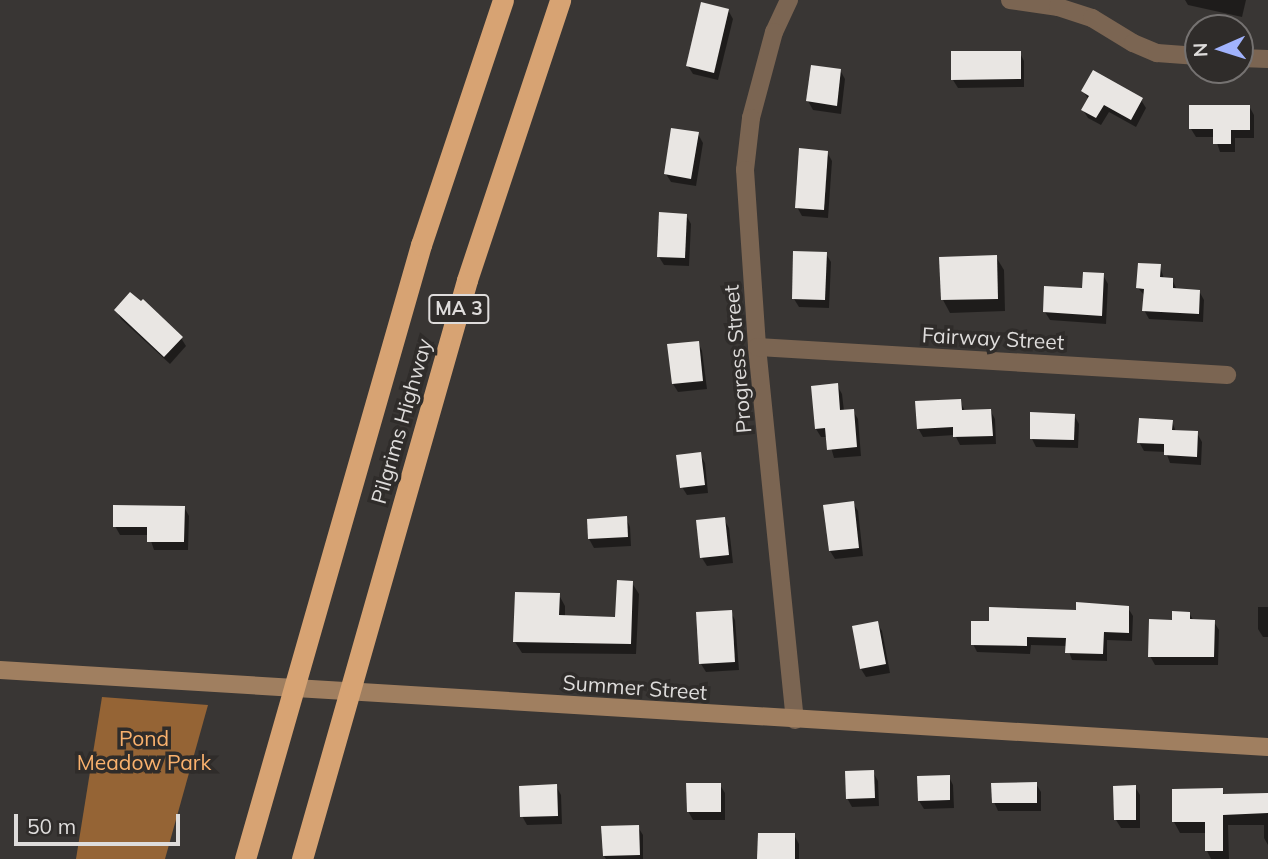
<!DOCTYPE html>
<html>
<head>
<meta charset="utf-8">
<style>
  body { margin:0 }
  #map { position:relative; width:1268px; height:859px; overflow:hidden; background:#393634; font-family:Mulish,sans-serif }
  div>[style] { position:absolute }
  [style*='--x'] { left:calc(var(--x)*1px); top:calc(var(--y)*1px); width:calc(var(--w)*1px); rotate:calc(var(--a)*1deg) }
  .forest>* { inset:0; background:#956435 }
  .shadow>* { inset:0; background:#0007 }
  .building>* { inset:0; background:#e9e6e3 }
  .street>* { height:18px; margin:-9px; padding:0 9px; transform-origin:9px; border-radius:9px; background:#7b6552 }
  .secondary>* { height:18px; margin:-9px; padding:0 9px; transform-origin:9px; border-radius:9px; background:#a07f60 }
  .highway>* { height:21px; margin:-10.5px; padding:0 10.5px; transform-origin:10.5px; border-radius:10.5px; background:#d7a373 }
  span { translate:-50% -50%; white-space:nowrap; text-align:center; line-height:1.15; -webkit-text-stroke:7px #2f2c2a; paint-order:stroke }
  .shield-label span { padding:2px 5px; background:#2f2c2a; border:2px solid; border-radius:5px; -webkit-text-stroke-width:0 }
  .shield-label { font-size:19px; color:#dedcdb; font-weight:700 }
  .street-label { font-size:21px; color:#dedcdb }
  .park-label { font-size:21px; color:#f9b16d }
  .north { position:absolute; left:1184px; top:14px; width:70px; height:70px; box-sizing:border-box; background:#2f2c2a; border:2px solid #757271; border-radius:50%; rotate:267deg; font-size:19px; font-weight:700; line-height:28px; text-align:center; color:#dedcdb }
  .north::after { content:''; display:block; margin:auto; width:24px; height:32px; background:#a1b3fd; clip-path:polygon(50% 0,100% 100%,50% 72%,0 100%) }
  .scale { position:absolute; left:14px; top:814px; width:166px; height:32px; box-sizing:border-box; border:4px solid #dedcdb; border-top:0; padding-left:9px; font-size:21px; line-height:24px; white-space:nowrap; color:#dedcdb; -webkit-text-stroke:5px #2f2c2a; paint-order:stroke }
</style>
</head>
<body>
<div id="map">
  <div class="forest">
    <i style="clip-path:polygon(102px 697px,208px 705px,165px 859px,76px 859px)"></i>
  </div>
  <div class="shadow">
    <i style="clip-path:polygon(1185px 0,1246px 0,1242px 17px,1188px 5px)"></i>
    <i style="clip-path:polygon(728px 10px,733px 19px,718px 80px,693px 74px,688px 66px)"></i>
    <i style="clip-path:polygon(1020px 53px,1024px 61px,1024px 87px,958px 88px,953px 80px)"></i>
    <i style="clip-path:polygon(840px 70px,845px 79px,841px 114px,813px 110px,808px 101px)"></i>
    <i style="clip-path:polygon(1083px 91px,1141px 100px,1146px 108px,1136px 127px,1109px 112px,1101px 125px,1088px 118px,1083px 110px,1089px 100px)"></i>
    <i style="clip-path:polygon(1249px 106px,1254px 115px,1254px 138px,1235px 138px,1235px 152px,1220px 152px,1215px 137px,1196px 137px,1191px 129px)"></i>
    <i style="clip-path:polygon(698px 134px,703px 143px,696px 186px,671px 182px,666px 174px)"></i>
    <i style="clip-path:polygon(827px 152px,832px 161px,828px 218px,802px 216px,797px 207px)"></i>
    <i style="clip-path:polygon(686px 215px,691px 224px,689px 266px,664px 265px,659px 257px)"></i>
    <i style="clip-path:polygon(826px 254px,831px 262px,829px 308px,799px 307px,794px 299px)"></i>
    <i style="clip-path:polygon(996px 257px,1004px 270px,1005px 311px,950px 313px,943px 300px)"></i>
    <i style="clip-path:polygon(1160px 266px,1164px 279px,1172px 279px,1177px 290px,1199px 291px,1204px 300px,1203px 322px,1149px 319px,1144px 310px,1145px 296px,1138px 288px)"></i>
    <i style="clip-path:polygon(1103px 275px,1108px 284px,1106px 324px,1050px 320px,1045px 312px)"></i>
    <i style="clip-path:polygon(116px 310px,181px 338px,186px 346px,170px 364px,121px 319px)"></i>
    <i style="clip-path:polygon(698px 342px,702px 351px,707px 389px,678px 392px,673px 384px)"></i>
    <i style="clip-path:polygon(837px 385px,842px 394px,844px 411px,853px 411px,858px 419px,861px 456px,834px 458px,828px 437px,821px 437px,816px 429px)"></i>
    <i style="clip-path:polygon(960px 401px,965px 411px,990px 410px,995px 419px,996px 444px,960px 445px,955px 435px,923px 437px,918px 428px)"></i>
    <i style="clip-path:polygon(1074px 415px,1079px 424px,1078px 448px,1036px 447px,1032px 439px)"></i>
    <i style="clip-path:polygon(1172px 421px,1176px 432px,1197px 433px,1202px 442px,1201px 465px,1170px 463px,1166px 452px,1144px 451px,1139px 442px)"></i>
    <i style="clip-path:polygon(700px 454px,705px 463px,708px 493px,687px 495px,682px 487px)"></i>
    <i style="clip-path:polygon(853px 503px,858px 511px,863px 556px,835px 559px,830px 551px)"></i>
    <i style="clip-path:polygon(184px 507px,189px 516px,188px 550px,154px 550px,149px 535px,120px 535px,115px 526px)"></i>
    <i style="clip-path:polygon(626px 518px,630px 527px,631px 546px,594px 548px,589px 539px,588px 520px)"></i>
    <i style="clip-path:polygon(724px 519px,729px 528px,733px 563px,707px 566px,702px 558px)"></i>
    <i style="clip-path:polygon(632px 583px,639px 594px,636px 654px,522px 653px,515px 642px,559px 595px,565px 606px,565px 616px,617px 618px)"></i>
    <i style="clip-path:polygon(1258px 607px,1268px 607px,1268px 637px,1263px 637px,1258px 629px)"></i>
    <i style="clip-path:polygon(1128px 608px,1133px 616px,1132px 641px,1107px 640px,1107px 661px,1072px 660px,1067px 646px,1031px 645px,1030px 654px,977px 652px,973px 644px,990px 623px)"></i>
    <i style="clip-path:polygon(731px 612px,735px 620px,739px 670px,706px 672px,701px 664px)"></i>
    <i style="clip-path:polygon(1189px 613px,1194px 621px,1214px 622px,1219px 630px,1218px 665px,1155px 665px,1150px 656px,1174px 622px)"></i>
    <i style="clip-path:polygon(877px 623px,882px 631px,890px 673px,866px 677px,861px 669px)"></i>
    <i style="clip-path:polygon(873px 772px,878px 781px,879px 806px,852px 807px,847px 798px)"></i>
    <i style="clip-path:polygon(949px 777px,953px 785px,954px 808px,924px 809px,919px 801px)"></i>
    <i style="clip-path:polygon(1036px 784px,1041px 792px,1041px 811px,998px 811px,994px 802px)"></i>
    <i style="clip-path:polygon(720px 785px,725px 793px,725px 820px,693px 820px,688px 811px)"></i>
    <i style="clip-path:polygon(556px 786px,561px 795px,562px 824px,527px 825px,522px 816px)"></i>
    <i style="clip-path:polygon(1135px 787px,1140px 795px,1140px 828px,1121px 828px,1116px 820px)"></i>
    <i style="clip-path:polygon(1222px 790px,1225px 796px,1268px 795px,1268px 845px,1264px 838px,1264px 825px,1228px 825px,1229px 859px,1211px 859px,1207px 851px,1207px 833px,1180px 833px,1174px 822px)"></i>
    <i style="clip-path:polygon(638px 827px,643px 835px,643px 859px,606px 859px,604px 856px)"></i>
    <i style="clip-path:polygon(794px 835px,799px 844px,799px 859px,759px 859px)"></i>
  </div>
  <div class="building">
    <i style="clip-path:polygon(701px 2px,729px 9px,714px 73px,686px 66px)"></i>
    <i style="clip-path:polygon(951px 51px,1021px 51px,1021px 79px,951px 80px)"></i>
    <i style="clip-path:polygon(811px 65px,841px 69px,837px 106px,806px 101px)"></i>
    <i style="clip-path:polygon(1093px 70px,1143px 98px,1131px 120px,1104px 105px,1096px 118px,1081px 110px,1089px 96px,1081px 91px)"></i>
    <i style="clip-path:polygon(1189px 105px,1250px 105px,1250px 130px,1231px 130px,1231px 144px,1213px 144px,1213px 129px,1189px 129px)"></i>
    <i style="clip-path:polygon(671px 128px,699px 132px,691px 179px,664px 174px)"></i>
    <i style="clip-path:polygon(799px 148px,828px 151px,824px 210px,795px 208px)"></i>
    <i style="clip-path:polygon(659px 212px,687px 214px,685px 258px,657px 257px)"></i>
    <i style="clip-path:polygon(793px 251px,827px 252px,825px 300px,792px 299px)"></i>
    <i style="clip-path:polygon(997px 255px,998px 299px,941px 300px,939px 257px)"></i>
    <i style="clip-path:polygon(1138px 263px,1161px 264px,1160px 277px,1173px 278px,1173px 288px,1200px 290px,1199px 314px,1142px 311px,1144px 289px,1136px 288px)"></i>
    <i style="clip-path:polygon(1083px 272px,1104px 273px,1102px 316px,1043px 312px,1044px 286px,1082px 288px)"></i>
    <i style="clip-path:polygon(130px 292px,141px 301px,143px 299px,183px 337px,164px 357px,114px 310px)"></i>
    <i style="clip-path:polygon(699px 341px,703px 381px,672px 384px,667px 344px)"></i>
    <i style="clip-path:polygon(838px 383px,840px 410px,854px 409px,857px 447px,827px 450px,825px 428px,815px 429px,811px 386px)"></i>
    <i style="clip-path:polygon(961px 399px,962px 410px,991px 409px,993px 436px,953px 437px,953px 427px,917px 429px,915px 401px)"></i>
    <i style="clip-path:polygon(1030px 412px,1075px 414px,1074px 440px,1030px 439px)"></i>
    <i style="clip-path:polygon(1139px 418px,1173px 420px,1172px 430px,1198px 431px,1197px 457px,1164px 455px,1164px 444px,1137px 443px)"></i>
    <i style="clip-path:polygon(701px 452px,705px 485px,680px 488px,676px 455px)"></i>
    <i style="clip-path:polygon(854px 501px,859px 548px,829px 551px,823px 505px)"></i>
    <i style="clip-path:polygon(113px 505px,185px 506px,184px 542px,147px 542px,147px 527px,113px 527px)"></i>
    <i style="clip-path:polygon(627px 516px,628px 537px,588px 539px,587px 519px)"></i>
    <i style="clip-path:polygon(725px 517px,729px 555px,700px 558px,696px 520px)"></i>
    <i style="clip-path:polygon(617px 580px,633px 581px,631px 644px,513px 642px,515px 592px,560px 593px,559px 615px,615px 617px)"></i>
    <i style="clip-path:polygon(1076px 602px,1129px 606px,1129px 633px,1104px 632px,1103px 654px,1065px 653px,1066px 638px,1027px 637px,1027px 646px,971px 645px,971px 621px,989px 621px,989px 607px,1076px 610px)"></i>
    <i style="clip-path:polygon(732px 610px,735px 662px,699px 664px,696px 612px)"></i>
    <i style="clip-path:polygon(1172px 611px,1190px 612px,1190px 619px,1215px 620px,1214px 657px,1148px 657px,1149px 619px,1172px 620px)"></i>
    <i style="clip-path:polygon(878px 621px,886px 664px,860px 669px,852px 626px)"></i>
    <i style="clip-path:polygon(874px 770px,875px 798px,846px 799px,845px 771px)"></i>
    <i style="clip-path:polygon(950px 775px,950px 800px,918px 801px,917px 776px)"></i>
    <i style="clip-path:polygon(1037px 782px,1037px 803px,992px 803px,991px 783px)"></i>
    <i style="clip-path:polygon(686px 783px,721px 783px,721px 812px,687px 812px)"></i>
    <i style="clip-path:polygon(557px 784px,558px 816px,520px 817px,519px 786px)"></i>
    <i style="clip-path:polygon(1136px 785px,1136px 820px,1114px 820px,1113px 786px)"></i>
    <i style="clip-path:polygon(1223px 788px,1223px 794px,1268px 793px,1268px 813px,1223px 815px,1223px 851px,1205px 851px,1205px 822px,1172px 822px,1172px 789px)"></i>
    <i style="clip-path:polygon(639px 825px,640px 855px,603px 856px,601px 826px)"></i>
    <i style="clip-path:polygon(758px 833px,795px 833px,795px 859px,757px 859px)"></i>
  </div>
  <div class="street">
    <i style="--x:789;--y:0;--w:35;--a:115"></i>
    <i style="--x:774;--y:32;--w:89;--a:105"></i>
    <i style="--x:751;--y:118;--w:52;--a:96.6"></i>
    <i style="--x:745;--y:170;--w:177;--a:86.1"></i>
    <i style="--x:757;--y:347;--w:375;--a:84.2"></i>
    <i style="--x:1010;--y:0;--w:49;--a:8.3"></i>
    <i style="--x:1058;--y:7;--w:36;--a:18"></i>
    <i style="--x:1092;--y:18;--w:48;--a:31.4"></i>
    <i style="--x:1133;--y:43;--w:26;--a:23"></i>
    <i style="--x:1157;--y:53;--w:41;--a:4.2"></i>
    <i style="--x:1240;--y:58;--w:28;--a:2"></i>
    <i style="--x:757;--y:347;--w:471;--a:3.4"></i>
  </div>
  <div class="secondary">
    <i style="--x:0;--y:670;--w:1270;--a:3.48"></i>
  </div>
  <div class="highway">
    <i style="--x:245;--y:859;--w:639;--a:-74.01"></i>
    <i style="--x:421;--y:245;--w:258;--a:-71.5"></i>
    <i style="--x:302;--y:859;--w:602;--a:-74.09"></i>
    <i style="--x:467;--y:280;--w:295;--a:-71.6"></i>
  </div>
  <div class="shield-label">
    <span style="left:459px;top:309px">MA 3</span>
  </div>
  <div class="street-label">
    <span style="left:993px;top:338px;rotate:3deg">Fairway Street</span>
    <span style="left:737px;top:359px;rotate:-95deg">Progress Street</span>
    <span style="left:401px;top:421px;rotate:-74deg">Pilgrims Highway</span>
    <span style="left:635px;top:687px;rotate:4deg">Summer Street</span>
  </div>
  <div class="park-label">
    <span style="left:144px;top:750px">Pond<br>Meadow Park</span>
  </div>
  <div class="north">N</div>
  <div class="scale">50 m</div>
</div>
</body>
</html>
